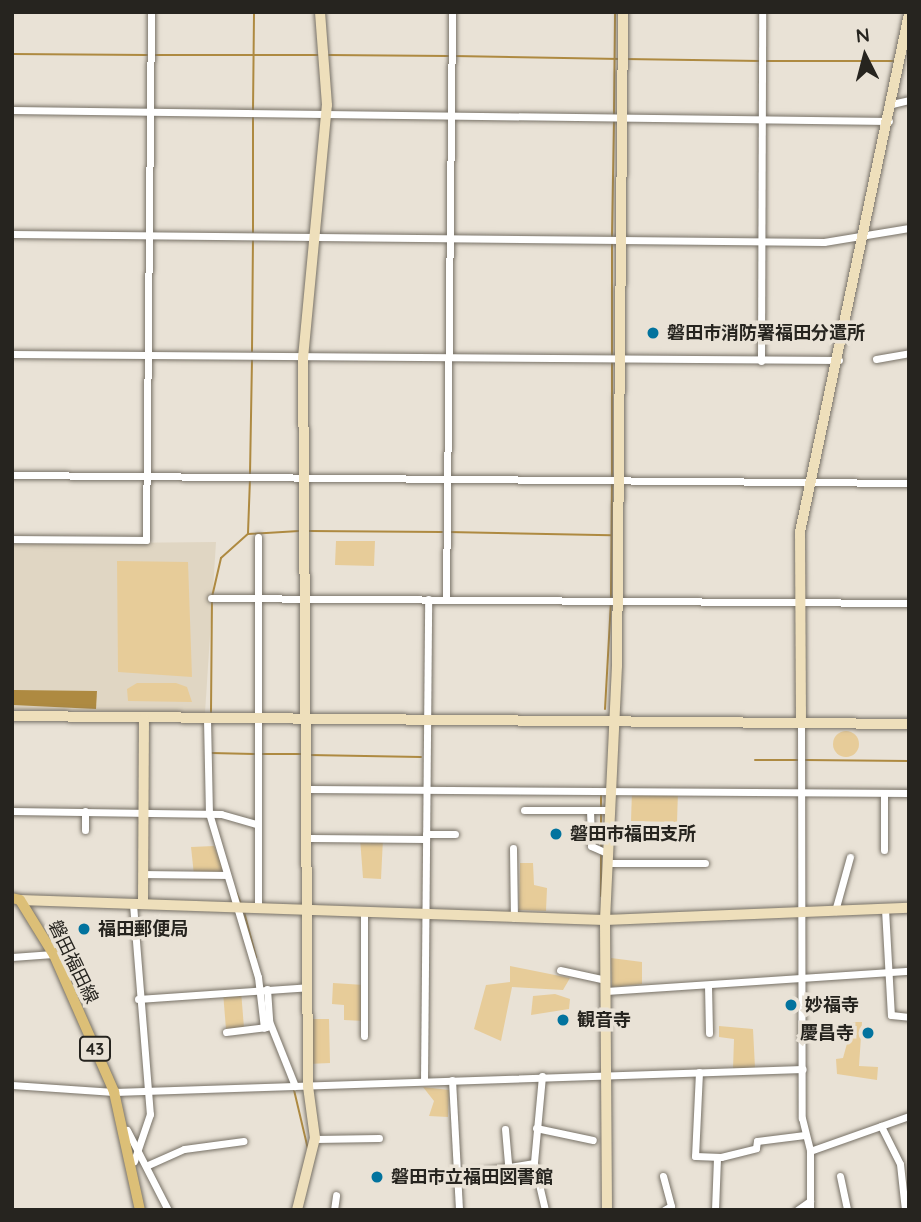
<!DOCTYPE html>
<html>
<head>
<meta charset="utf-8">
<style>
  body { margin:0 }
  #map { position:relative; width:921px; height:1222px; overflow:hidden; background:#e9e2d6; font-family:Quicksand,"Noto Sans JP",sans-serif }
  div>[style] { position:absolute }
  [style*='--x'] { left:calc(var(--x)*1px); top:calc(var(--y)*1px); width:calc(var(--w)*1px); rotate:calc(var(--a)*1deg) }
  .built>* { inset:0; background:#e0d6c3 }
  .green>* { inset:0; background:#e7cc99 }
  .round { border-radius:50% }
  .water>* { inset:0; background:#ae8a41 }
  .stream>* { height:2px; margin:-1px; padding:0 1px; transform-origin:1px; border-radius:1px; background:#ae8a41 }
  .roads { filter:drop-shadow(0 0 2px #777166) drop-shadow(0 0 2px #777166) }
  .street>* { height:7px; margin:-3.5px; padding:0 3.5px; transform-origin:3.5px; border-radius:3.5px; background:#fff }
  .secondary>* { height:10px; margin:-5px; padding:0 5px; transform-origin:5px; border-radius:5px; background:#eedfbb }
  .primary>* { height:10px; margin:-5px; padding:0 5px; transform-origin:5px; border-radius:5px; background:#dcbf77 }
  .dots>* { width:19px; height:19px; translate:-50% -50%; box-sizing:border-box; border:4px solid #e9e2d6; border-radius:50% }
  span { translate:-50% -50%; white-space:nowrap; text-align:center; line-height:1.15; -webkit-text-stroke:7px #e9e2d6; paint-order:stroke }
  .shield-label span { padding:2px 5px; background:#e9e2d6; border:2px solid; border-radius:5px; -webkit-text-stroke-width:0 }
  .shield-label { font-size:16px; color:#26241f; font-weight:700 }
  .poi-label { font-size:18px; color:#26241f; font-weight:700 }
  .left { translate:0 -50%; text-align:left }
  .right { translate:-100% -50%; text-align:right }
  .street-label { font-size:18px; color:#26241f }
  .frame { position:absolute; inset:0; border:14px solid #26241f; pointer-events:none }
  .north { position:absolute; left:830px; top:21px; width:70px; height:70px; -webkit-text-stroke:5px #e9e2d6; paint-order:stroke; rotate:354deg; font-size:19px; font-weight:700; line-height:28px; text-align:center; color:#26241f }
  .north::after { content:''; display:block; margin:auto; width:24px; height:32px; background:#26241f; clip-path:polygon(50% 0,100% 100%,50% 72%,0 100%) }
</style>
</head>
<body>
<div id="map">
  <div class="built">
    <i style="clip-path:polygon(216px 542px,205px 713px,12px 709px,12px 544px)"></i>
  </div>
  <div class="green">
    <i style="clip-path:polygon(336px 541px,375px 541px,374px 566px,335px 565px)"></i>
    <i style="clip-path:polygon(117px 561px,188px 562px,192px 677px,118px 672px)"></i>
    <i style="clip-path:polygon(137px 683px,176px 683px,187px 687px,192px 702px,128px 701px,127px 689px)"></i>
    <i class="round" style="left:833px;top:731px;width:26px;height:26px"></i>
    <i style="clip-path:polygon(632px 791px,678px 791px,677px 822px,631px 821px)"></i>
    <i style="clip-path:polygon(360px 838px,383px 838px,381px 879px,363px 878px)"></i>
    <i style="clip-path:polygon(214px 846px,226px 875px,194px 875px,191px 847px)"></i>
    <i style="clip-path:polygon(520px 863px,533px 863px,534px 885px,547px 888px,546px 911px,519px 910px)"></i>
    <i style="clip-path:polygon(611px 958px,642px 962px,642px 984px,612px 987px)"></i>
    <i style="clip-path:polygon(510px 966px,570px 978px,563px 990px,512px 987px,501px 1041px,474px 1029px,486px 985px,510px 982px)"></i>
    <i style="clip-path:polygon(333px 983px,364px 985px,364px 1021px,344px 1020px,344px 1005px,332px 1004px)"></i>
    <i style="clip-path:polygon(241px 991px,244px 1028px,226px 1029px,223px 992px)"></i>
    <i style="clip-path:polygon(555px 994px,570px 999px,569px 1009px,531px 1015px,533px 996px)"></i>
    <i style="clip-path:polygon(308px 1019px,329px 1019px,330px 1063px,308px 1064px)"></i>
    <i style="clip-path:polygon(853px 1022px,862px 1022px,859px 1066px,878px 1067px,877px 1080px,837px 1074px,836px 1059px,843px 1058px)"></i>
    <i style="clip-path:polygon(719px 1026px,753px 1029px,755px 1068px,733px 1069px,734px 1039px,719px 1037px)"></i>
    <i style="clip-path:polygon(423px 1087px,449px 1090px,448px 1117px,429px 1116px,434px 1101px)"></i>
  </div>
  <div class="water">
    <i style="clip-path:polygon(14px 690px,97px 691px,96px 709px,13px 705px)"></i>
  </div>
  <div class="stream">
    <i style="--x:12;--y:54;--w:135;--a:0.4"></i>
    <i style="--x:153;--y:55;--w:166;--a:0"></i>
    <i style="--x:328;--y:55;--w:120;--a:0.5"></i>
    <i style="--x:454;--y:56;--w:166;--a:1"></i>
    <i style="--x:625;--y:59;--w:135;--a:0.8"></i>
    <i style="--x:765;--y:61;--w:129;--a:0"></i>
    <i style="--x:253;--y:110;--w:98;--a:-89.4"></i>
    <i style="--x:614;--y:114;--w:102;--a:-89.4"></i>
    <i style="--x:253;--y:232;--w:116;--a:-90"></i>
    <i style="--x:612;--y:236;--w:117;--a:-89"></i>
    <i style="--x:252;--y:351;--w:113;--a:-89.5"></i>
    <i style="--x:612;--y:355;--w:113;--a:-90"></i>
    <i style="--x:250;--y:474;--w:117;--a:-89"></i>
    <i style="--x:612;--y:478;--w:117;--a:-90"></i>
    <i style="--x:308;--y:531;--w:134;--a:0.4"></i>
    <i style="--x:448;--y:532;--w:163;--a:1.1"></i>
    <i style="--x:248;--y:533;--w:54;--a:-87.9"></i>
    <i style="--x:212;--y:597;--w:40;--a:-77"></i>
    <i style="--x:221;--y:558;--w:36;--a:-42"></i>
    <i style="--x:248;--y:534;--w:51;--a:-3.4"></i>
    <i style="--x:611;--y:597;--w:114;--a:-89.5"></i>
    <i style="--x:605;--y:709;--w:107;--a:-86.8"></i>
    <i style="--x:211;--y:712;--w:110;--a:-89.5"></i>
    <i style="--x:211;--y:753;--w:43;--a:1.3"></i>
    <i style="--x:260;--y:754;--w:43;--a:0"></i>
    <i style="--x:309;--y:755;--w:112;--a:1"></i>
    <i style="--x:755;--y:760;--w:44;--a:0"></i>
    <i style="--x:805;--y:760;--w:104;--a:0.6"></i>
    <i style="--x:601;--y:796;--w:12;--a:90"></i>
    <i style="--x:601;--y:814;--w:33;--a:90"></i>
    <i style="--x:601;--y:852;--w:44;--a:90"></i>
    <i style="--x:236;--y:892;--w:13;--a:67"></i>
    <i style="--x:244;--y:912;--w:47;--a:75.1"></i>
    <i style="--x:294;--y:1090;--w:61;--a:76.7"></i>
  </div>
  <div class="roads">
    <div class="street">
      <i style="--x:892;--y:104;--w:17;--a:-13"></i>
      <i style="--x:12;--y:110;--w:877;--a:0.72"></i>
      <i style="--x:12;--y:234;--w:812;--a:0.56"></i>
      <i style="--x:824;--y:242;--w:86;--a:-9.4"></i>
      <i style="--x:12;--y:354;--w:827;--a:0.42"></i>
      <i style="--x:876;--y:359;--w:34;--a:-10"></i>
      <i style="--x:761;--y:361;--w:349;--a:-89.8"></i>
      <i style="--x:12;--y:475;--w:897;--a:0.51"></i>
      <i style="--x:12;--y:539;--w:134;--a:0.4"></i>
      <i style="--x:146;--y:540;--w:528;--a:-89.46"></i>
      <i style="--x:211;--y:598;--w:698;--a:0.41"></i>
      <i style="--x:446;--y:599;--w:587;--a:-89.41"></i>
      <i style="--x:207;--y:719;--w:94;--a:88.8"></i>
      <i style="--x:209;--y:813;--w:171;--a:73.4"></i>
      <i style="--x:258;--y:977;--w:51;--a:83.3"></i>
      <i style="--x:801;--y:723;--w:395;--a:89.9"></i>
      <i style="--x:802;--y:1118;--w:32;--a:76"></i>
      <i style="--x:810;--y:1149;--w:61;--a:90"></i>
      <i style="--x:310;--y:789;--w:599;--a:0.38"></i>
      <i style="--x:884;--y:793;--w:57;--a:90"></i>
      <i style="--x:524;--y:810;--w:84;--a:0"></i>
      <i style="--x:590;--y:810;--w:36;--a:88"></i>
      <i style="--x:591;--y:846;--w:17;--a:24"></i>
      <i style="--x:12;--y:811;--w:209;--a:0.8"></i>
      <i style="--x:221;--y:814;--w:36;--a:16"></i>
      <i style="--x:85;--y:830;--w:19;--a:-90"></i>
      <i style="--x:426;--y:834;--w:29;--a:0"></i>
      <i style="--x:310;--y:838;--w:116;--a:0.5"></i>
      <i style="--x:513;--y:848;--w:70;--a:89.2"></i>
      <i style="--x:607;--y:863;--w:98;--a:0"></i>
      <i style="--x:143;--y:874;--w:83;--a:0.7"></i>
      <i style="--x:133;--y:904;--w:211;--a:85.4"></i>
      <i style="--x:150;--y:1114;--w:50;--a:108.8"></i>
      <i style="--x:258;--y:909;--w:372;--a:-90"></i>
      <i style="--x:885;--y:909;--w:106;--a:86.8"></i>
      <i style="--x:891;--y:1015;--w:18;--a:6"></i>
      <i style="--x:835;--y:911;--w:56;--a:-74.5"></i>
      <i style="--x:12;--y:957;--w:41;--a:-4.2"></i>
      <i style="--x:560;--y:970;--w:47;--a:12.3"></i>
      <i style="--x:708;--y:985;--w:48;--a:88.8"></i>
      <i style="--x:267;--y:989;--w:32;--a:86"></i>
      <i style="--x:269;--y:1021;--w:70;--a:68.2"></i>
      <i style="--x:606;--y:991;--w:304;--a:-3.8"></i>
      <i style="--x:138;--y:999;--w:170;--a:-4"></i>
      <i style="--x:226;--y:1032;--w:41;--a:-7"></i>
      <i style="--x:364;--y:1036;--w:122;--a:-90"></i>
      <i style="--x:699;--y:1072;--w:84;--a:92.7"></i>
      <i style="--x:695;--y:1156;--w:26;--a:2"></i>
      <i style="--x:721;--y:1157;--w:36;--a:-14"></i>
      <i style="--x:756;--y:1148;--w:7;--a:-82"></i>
      <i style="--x:757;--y:1141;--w:48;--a:-7.1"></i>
      <i style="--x:542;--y:1076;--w:87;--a:95.3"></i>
      <i style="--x:534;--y:1163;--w:48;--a:76.8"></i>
      <i style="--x:452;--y:1080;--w:130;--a:86.9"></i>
      <i style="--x:424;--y:1081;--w:482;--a:-89.5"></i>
      <i style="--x:12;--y:1085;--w:102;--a:3.9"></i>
      <i style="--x:114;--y:1092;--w:689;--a:-1.91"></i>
      <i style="--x:881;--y:1126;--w:42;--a:63.4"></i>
      <i style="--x:900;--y:1164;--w:46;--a:83.8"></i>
      <i style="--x:536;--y:1128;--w:58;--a:11.9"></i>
      <i style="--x:505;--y:1129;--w:38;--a:85"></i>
      <i style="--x:127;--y:1130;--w:90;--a:62.9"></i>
      <i style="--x:315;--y:1139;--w:64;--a:-0.9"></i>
      <i style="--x:810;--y:1151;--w:105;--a:-19.5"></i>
      <i style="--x:148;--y:1165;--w:39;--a:-24"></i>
      <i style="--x:184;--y:1149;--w:60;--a:-7.7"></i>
      <i style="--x:461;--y:1175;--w:74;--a:-9.3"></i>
      <i style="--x:663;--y:1176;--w:31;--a:75"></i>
      <i style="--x:671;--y:1206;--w:8;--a:150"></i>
      <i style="--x:840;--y:1176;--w:35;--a:78"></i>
      <i style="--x:334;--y:1210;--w:15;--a:-82"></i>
      <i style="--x:715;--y:1210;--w:53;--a:-87.8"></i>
      <i style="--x:797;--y:1210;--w:16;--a:-35"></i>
    </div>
    <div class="secondary">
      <i style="--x:12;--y:716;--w:897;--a:0.51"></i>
      <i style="--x:801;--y:723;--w:191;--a:-90.3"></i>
      <i style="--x:800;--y:532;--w:529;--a:-78.12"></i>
      <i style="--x:20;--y:900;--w:585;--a:1.96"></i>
      <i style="--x:605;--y:920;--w:304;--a:-2.3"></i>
      <i style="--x:143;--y:904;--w:185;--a:-89.7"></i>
      <i style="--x:297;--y:1210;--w:74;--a:-76"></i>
      <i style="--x:315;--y:1138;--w:52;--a:-97.7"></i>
      <i style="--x:308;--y:1086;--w:728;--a:-90.39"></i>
      <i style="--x:303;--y:358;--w:254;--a:-84.6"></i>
      <i style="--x:327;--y:105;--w:93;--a:-94.3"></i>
      <i style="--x:607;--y:1210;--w:290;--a:-90.4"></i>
      <i style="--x:605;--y:920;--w:254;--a:-87.3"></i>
      <i style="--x:617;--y:666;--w:654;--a:-89.47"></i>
    </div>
    <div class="primary">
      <i style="--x:12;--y:898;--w:8;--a:14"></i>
      <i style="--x:20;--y:900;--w:65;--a:58.3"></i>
      <i style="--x:54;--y:955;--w:150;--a:66.3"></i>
      <i style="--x:114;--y:1092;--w:121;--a:77.6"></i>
    </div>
  </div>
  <div class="dots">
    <i style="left:653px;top:333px;background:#02739e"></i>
    <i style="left:556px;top:834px;background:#02739e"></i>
    <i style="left:84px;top:929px;background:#02739e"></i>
    <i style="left:791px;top:1005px;background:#02739e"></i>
    <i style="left:563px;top:1020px;background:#02739e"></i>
    <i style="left:868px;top:1033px;background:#02739e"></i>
    <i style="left:377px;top:1177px;background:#02739e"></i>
  </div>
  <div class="shield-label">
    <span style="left:95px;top:1049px">43</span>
  </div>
  <div class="poi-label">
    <span class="left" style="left:667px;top:333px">磐田市消防署福田分遣所</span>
    <span class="left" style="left:570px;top:834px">磐田市福田支所</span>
    <span class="left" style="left:98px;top:929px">福田郵便局</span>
    <span class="left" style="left:805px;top:1005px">妙福寺</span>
    <span class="left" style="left:577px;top:1020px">観音寺</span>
    <span class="right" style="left:854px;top:1033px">慶昌寺</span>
    <span class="left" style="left:391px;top:1177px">磐田市立福田図書館</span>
  </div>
  <div class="street-label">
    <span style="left:73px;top:962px;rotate:64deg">磐田福田線</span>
  </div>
  <div class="frame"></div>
  <div class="north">N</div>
</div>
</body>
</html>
